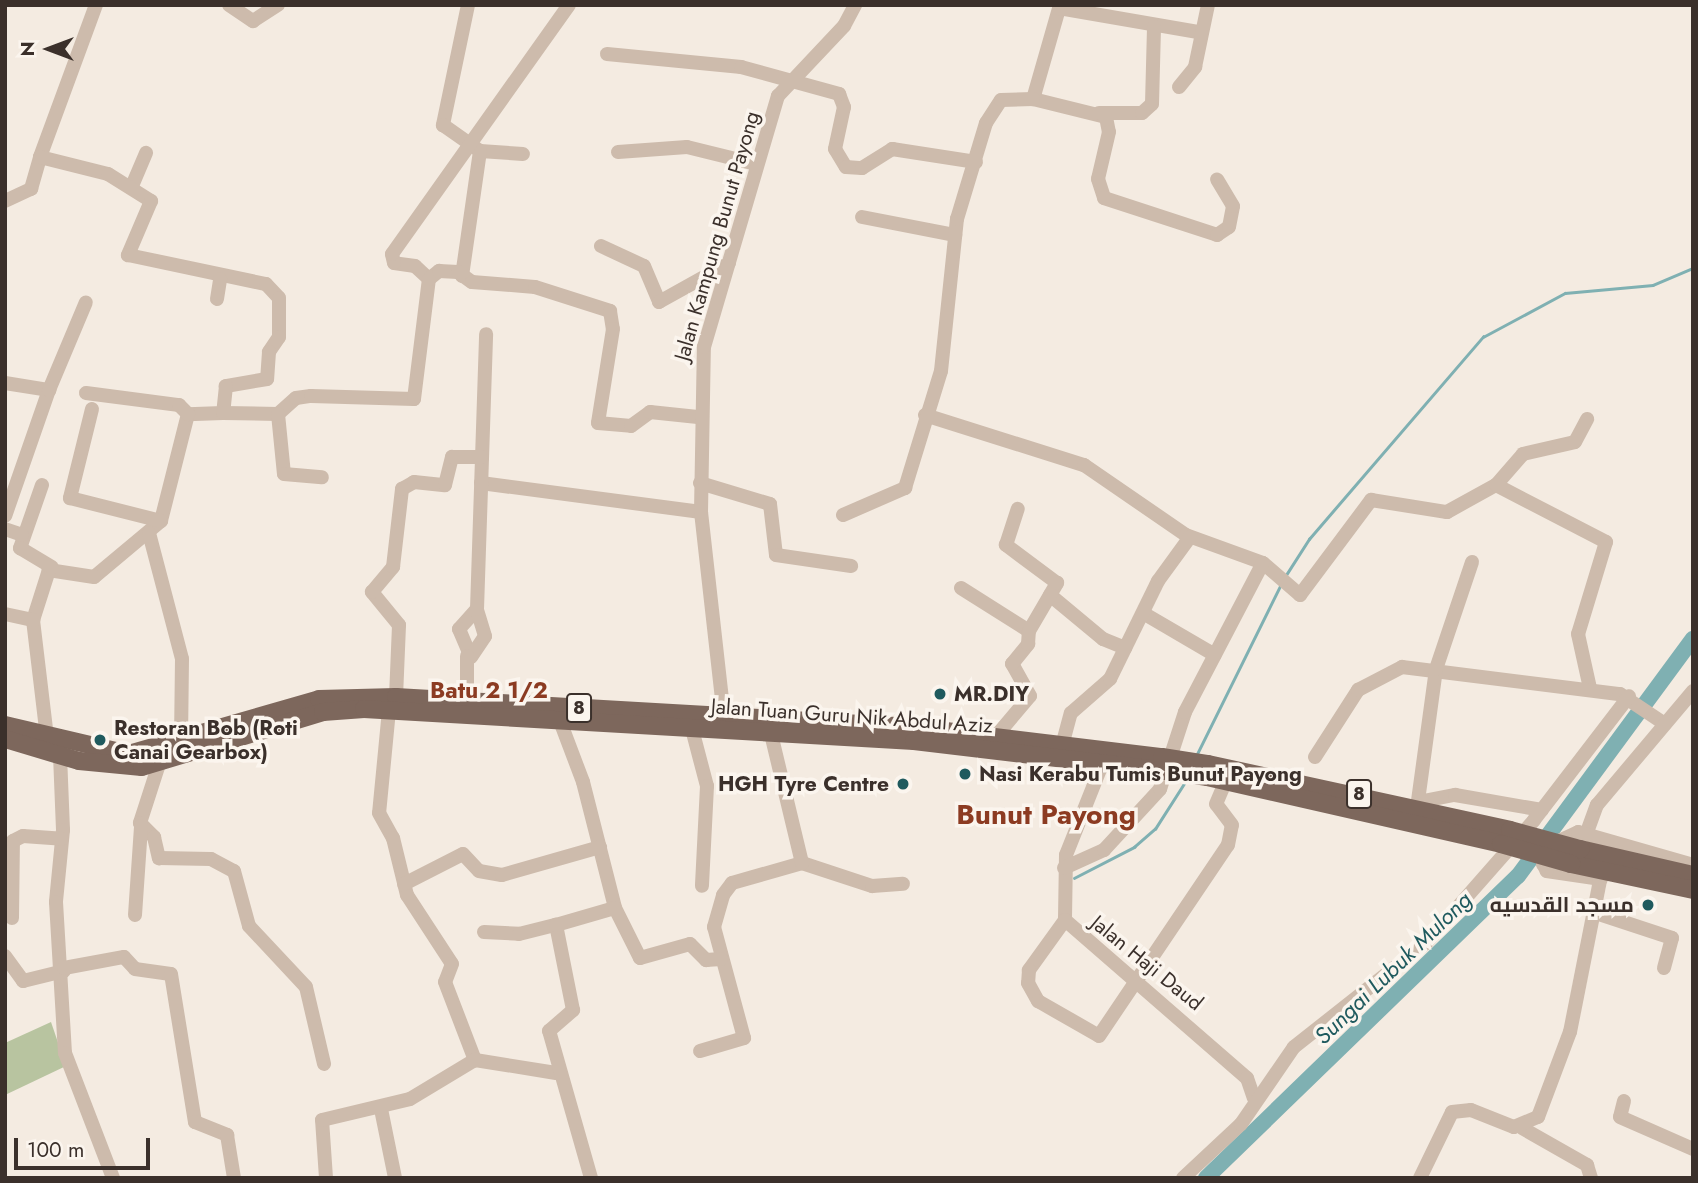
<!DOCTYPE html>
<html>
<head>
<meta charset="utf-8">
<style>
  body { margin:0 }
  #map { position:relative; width:1698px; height:1183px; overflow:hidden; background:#f4ebe1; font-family:Jost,Cairo,sans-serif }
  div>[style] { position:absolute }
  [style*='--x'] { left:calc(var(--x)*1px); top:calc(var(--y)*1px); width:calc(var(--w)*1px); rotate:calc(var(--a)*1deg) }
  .green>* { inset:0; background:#b8c4a0 }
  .stream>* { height:2.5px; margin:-1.25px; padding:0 1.25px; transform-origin:1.25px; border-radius:1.25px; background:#7fb0b2 }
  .river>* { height:16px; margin:-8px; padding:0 8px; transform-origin:8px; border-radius:8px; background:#7fb0b2 }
  .minor>* { height:14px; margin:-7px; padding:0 7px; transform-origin:7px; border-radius:7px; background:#cdbbac }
  .major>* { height:18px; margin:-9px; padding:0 9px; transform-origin:9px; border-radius:9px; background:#7d675c }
  .major-bridge>* { height:18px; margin:-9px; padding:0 9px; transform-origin:9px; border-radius:9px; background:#7d675c }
  .dots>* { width:19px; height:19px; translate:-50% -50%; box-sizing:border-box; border:4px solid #fbf5ee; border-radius:50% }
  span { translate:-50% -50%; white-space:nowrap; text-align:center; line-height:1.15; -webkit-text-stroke:7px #fbf5ee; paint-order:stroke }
  .shield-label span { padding:2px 5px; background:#fbf5ee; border:2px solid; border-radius:5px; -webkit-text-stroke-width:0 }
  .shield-label { font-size:19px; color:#3b302b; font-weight:700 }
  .street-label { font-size:21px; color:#3b302b }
  .poi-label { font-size:21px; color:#3b302b; font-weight:700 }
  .left { translate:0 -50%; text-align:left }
  .right { translate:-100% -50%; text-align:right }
  .neighbourhood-label { font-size:23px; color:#8c3b22; font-weight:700 }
  .water-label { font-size:23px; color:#1f5a5e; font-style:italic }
  .district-label { font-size:28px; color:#8c3b22; font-weight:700 }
  .frame { position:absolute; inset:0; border:7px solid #3b302b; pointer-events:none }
  .north { position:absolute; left:14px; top:14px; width:70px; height:70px; -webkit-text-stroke:5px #fbf5ee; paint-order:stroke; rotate:270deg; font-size:19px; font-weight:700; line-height:28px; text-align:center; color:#3b302b }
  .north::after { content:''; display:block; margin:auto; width:24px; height:32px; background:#3b302b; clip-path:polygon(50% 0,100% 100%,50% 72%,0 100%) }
  .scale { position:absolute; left:14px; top:1138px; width:136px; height:32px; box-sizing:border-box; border:4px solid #3b302b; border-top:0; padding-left:9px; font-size:21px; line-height:24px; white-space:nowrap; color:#3b302b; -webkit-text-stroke:5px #fbf5ee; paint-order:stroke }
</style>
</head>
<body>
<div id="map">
  <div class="green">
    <i style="clip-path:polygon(51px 1022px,66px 1066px,5px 1095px,5px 1043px)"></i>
  </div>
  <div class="stream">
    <i style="--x:1286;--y:575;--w:43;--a:-57.4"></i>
    <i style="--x:1309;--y:539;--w:267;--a:-49.3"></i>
    <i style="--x:1483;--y:337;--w:93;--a:-28.2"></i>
    <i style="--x:1565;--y:293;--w:88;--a:-5.2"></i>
    <i style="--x:1653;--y:285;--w:43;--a:-23"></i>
    <i style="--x:1197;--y:754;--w:190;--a:-63.7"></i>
    <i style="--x:1074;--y:878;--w:68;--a:-27.3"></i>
    <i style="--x:1134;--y:847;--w:28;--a:-41"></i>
    <i style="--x:1155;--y:829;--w:56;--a:-57.4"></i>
  </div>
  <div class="river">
    <i style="--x:1206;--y:1178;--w:434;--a:-44.1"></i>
    <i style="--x:1518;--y:876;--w:295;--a:-53.6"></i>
  </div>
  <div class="minor">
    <i style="--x:229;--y:5;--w:29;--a:34"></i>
    <i style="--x:253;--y:21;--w:30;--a:-33"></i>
    <i style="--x:468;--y:5;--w:123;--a:101.8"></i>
    <i style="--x:443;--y:125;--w:45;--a:35.1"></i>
    <i style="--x:480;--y:151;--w:43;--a:4"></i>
    <i style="--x:1060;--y:5;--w:98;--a:106"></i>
    <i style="--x:1033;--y:99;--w:75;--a:13.9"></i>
    <i style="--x:1106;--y:117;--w:15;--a:79"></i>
    <i style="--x:1109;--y:132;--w:48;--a:103.2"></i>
    <i style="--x:1098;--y:179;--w:20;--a:72"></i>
    <i style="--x:1104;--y:198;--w:119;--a:18.1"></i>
    <i style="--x:1217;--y:235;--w:14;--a:-34"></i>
    <i style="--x:1229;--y:227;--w:21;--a:-79"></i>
    <i style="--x:1233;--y:206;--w:31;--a:-121"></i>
    <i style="--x:1059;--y:8;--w:141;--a:9.8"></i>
    <i style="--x:607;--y:54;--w:135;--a:5.5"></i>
    <i style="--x:741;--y:67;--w:102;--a:15.4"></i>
    <i style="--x:839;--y:94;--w:14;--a:69"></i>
    <i style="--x:844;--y:107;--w:43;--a:102.1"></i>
    <i style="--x:835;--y:149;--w:21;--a:59"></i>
    <i style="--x:846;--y:167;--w:16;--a:4"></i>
    <i style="--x:862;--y:168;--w:36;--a:-32"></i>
    <i style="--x:892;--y:149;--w:85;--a:8.8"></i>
    <i style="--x:1179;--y:87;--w:26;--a:-51"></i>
    <i style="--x:1195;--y:67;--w:63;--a:-78.2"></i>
    <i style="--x:1099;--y:113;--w:43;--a:0"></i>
    <i style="--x:1142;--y:113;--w:13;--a:-42"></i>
    <i style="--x:1152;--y:104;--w:77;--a:-88.5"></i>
    <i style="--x:618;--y:152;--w:69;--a:-4.1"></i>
    <i style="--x:687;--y:147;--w:71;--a:13.8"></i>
    <i style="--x:40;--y:157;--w:162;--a:-69.8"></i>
    <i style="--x:132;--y:186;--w:36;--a:-67"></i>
    <i style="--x:5;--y:201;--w:29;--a:-25"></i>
    <i style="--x:31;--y:189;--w:33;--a:-74"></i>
    <i style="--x:40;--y:157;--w:70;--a:14"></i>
    <i style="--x:108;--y:174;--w:51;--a:32.1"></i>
    <i style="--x:151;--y:201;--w:59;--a:113.1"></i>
    <i style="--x:128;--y:255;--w:141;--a:11.9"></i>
    <i style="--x:266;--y:284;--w:19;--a:47"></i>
    <i style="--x:279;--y:298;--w:39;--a:90"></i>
    <i style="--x:279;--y:337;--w:18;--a:124"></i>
    <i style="--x:269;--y:352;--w:27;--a:94"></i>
    <i style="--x:267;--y:379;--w:42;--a:170.3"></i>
    <i style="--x:226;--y:386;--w:27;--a:96"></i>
    <i style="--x:223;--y:413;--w:35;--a:178"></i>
    <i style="--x:188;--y:414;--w:110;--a:104.2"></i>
    <i style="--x:161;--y:521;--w:87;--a:140.1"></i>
    <i style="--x:94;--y:577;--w:46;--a:-171.2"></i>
    <i style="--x:49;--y:570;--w:52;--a:107.7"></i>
    <i style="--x:33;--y:620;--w:118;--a:83.2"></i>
    <i style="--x:862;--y:217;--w:95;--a:11"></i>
    <i style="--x:601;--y:246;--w:47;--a:24.9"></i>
    <i style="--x:644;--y:266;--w:39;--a:67"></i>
    <i style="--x:659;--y:302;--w:80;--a:-29.1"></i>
    <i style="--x:462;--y:276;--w:126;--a:-81.8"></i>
    <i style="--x:429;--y:279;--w:19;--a:-137"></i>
    <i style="--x:415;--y:266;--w:21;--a:-172"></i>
    <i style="--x:394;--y:263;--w:9;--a:-103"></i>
    <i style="--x:392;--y:254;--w:305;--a:-54.6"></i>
    <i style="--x:217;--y:299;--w:20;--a:-81"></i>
    <i style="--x:5;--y:383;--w:45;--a:9"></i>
    <i style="--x:49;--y:390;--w:133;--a:109.2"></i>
    <i style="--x:49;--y:390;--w:95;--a:-67.2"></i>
    <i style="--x:86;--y:393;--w:94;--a:7.4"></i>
    <i style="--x:179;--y:405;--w:13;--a:45"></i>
    <i style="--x:92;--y:409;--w:92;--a:103.9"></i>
    <i style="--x:70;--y:498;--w:94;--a:14.2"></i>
    <i style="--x:223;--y:413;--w:55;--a:1"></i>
    <i style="--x:278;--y:414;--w:24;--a:-42"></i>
    <i style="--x:296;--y:398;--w:15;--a:-8"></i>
    <i style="--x:311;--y:396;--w:103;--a:1.7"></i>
    <i style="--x:414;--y:399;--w:121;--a:-82.9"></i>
    <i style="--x:429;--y:279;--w:13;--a:-39"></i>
    <i style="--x:439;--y:271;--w:19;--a:3"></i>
    <i style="--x:458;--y:272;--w:17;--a:36"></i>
    <i style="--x:472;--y:282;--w:63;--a:4.5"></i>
    <i style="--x:535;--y:287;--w:79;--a:17.7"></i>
    <i style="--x:610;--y:311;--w:18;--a:81"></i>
    <i style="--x:613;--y:329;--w:95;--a:99.1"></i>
    <i style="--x:598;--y:423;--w:33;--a:5"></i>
    <i style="--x:631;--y:426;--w:24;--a:-36"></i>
    <i style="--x:650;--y:412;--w:48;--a:5.9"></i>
    <i style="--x:278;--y:414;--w:60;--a:84.3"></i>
    <i style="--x:284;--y:474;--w:38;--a:5"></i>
    <i style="--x:925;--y:415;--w:167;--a:17.5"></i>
    <i style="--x:1084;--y:465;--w:124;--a:34.5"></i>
    <i style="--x:1186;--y:535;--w:82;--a:20"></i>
    <i style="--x:1263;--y:563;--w:49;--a:40.9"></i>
    <i style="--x:1300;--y:595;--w:119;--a:-53.2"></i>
    <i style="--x:1371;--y:500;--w:77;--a:9"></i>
    <i style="--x:1447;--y:512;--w:56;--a:-28.9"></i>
    <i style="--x:1496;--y:485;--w:41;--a:-48.9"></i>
    <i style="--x:1523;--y:454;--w:53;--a:-13"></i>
    <i style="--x:1575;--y:442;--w:26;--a:-62"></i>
    <i style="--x:481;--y:483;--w:222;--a:7.5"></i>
    <i style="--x:700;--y:483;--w:73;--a:16.7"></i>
    <i style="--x:770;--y:504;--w:51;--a:83.3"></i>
    <i style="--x:776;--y:555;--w:76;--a:8.3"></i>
    <i style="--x:42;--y:485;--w:67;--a:109.2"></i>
    <i style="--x:20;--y:548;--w:37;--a:31"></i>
    <i style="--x:1496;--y:485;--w:124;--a:27.4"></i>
    <i style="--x:1606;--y:542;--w:96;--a:106.9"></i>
    <i style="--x:1578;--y:634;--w:55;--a:77.5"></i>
    <i style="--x:843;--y:515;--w:68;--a:-23.5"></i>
    <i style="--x:905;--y:488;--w:122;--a:-72.9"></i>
    <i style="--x:941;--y:371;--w:153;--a:-84"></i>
    <i style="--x:957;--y:219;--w:100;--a:-73.2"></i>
    <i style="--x:986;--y:123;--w:27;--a:-57"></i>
    <i style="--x:1001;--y:100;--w:32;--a:-2"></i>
    <i style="--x:5;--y:529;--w:18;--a:19"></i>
    <i style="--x:149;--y:533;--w:130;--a:75.3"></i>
    <i style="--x:182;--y:659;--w:84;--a:90.7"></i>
    <i style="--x:961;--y:588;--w:80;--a:32.3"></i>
    <i style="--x:1050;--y:595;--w:69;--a:39.7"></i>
    <i style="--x:1103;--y:639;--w:24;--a:22"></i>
    <i style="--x:477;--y:609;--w:27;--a:132"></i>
    <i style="--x:459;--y:629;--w:30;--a:67"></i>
    <i style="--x:471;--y:657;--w:25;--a:-56"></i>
    <i style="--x:485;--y:636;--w:28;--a:-107"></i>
    <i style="--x:477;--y:609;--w:275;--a:-88.1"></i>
    <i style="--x:1143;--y:613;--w:83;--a:30.3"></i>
    <i style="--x:5;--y:614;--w:29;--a:12"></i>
    <i style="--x:396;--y:697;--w:72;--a:-87.6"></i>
    <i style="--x:399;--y:625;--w:43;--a:-129.3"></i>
    <i style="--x:372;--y:592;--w:33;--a:-50"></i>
    <i style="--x:393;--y:567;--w:79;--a:-83.4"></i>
    <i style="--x:402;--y:489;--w:14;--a:-30"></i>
    <i style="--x:414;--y:482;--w:31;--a:6"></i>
    <i style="--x:445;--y:485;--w:29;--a:-76"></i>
    <i style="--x:452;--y:457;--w:30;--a:0"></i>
    <i style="--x:467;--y:701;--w:45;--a:-90"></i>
    <i style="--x:389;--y:710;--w:103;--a:95.5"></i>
    <i style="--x:379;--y:813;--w:29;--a:61"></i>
    <i style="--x:393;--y:838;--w:59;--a:76.2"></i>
    <i style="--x:407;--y:895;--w:82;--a:56.9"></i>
    <i style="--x:452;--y:964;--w:19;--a:111"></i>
    <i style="--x:445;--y:982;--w:84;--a:69"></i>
    <i style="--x:724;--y:717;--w:206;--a:-96.4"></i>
    <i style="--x:701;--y:512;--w:165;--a:-89"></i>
    <i style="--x:704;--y:347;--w:262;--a:-73.6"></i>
    <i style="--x:778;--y:96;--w:96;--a:-46.7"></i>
    <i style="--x:844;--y:26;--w:24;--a:-62"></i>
    <i style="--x:560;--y:721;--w:65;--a:69.3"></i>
    <i style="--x:583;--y:782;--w:130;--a:75.7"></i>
    <i style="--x:692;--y:729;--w:59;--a:75.3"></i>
    <i style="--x:707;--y:786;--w:100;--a:92.9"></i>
    <i style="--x:997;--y:735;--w:51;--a:-49.8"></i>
    <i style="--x:1030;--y:696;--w:37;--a:-119"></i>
    <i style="--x:1012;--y:664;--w:26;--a:-51"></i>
    <i style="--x:1028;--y:644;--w:13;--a:-86"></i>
    <i style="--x:1029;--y:631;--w:56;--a:-59.7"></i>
    <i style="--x:1057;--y:583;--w:64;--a:-143.3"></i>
    <i style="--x:1006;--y:545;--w:38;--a:-72"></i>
    <i style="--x:1063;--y:742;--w:30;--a:-75"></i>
    <i style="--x:1071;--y:713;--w:52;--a:-41.1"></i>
    <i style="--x:1110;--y:679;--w:109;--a:-63.9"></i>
    <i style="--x:1158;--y:581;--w:54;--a:-54"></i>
    <i style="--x:60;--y:755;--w:75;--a:87.7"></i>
    <i style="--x:63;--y:830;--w:72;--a:95.6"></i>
    <i style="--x:56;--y:902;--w:151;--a:86.6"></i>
    <i style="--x:65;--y:1053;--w:134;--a:69"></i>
    <i style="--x:1315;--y:757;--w:80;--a:-57.3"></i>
    <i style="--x:1358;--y:690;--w:50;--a:-27.6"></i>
    <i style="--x:1402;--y:667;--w:220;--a:7.1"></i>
    <i style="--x:1620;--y:694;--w:54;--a:33.7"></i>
    <i style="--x:1103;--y:762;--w:100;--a:111.7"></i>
    <i style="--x:1066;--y:855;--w:65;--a:90.9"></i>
    <i style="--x:1065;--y:920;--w:241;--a:41"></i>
    <i style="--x:1247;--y:1078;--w:21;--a:71"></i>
    <i style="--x:159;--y:764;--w:62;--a:107.9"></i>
    <i style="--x:140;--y:823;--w:20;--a:45"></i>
    <i style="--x:154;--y:837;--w:22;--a:77"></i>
    <i style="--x:159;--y:858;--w:52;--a:1.1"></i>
    <i style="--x:211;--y:859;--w:26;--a:28"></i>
    <i style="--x:234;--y:871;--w:57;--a:74.7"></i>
    <i style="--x:249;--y:926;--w:83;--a:46.9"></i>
    <i style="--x:306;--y:987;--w:79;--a:76.8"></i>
    <i style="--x:1418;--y:802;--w:38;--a:-11"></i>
    <i style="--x:1455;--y:795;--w:88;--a:9.8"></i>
    <i style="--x:1417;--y:808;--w:140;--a:-82.2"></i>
    <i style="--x:1436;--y:669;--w:113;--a:-71.4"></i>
    <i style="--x:1587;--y:832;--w:29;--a:-70"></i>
    <i style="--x:1597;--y:805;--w:149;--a:-49.9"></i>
    <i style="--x:802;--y:863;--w:74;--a:18.2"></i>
    <i style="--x:872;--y:886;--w:31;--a:-4"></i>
    <i style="--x:1064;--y:868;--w:44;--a:-24.2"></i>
    <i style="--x:1104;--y:850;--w:83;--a:-47.4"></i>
    <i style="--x:1160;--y:789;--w:81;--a:-72"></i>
    <i style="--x:1185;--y:712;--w:168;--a:-62.4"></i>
    <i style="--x:1601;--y:879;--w:55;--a:-171.6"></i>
    <i style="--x:1547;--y:871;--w:8;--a:-120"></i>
    <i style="--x:1543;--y:864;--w:30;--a:-53"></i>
    <i style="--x:1561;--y:840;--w:19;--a:-25"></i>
    <i style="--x:1578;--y:832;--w:120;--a:16"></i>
    <i style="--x:404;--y:884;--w:66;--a:-27"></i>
    <i style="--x:463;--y:854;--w:23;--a:47"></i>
    <i style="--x:479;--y:871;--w:23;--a:10"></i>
    <i style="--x:502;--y:875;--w:102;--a:-15.9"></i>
    <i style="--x:1596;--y:913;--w:80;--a:18.2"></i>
    <i style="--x:1672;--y:938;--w:31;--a:105"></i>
    <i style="--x:135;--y:915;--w:89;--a:-86.1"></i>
    <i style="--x:12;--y:918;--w:77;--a:-89.3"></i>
    <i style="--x:13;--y:841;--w:11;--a:-27"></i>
    <i style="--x:23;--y:836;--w:39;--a:4"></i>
    <i style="--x:1065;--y:920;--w:62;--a:125.8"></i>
    <i style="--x:1029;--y:970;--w:13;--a:94"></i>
    <i style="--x:1028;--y:983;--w:21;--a:61"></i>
    <i style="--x:1038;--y:1001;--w:70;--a:29.8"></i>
    <i style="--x:1099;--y:1036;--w:230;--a:-56"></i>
    <i style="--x:1228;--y:845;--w:20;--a:-79"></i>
    <i style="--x:1232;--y:825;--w:26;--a:-127"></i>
    <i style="--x:1216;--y:804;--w:26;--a:-67"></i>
    <i style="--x:484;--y:932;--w:35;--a:3"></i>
    <i style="--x:519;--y:934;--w:38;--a:-14"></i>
    <i style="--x:5;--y:956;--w:31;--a:54"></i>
    <i style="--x:23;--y:981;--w:42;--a:-13.7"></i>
    <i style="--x:64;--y:968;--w:61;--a:-10.4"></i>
    <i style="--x:124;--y:957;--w:16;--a:47"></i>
    <i style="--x:135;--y:969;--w:36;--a:8"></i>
    <i style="--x:171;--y:974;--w:150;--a:80.8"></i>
    <i style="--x:195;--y:1122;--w:35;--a:22"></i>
    <i style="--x:227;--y:1135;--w:44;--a:80.8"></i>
    <i style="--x:700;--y:1051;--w:46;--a:-16.5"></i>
    <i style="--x:744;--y:1038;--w:115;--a:-105.1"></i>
    <i style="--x:714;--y:927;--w:33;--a:-74"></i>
    <i style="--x:723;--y:895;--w:15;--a:-53"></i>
    <i style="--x:732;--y:883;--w:73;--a:-15.9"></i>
    <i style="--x:802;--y:863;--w:133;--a:-103.5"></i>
    <i style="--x:475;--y:1060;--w:82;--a:9.1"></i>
    <i style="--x:1624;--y:1101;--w:16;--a:104"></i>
    <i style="--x:1620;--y:1117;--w:80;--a:23.7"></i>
    <i style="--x:381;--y:1109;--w:70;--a:78.5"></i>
    <i style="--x:1522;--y:1128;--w:75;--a:29.6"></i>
    <i style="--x:1587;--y:1165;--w:14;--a:73"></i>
    <i style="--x:326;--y:1178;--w:58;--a:-93.9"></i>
    <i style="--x:322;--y:1120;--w:90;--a:-13.4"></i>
    <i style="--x:410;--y:1099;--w:76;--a:-31"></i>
    <i style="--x:591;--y:1178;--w:153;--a:-105.9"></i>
    <i style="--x:549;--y:1031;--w:32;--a:-41"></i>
    <i style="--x:573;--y:1010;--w:87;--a:-101.3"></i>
    <i style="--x:556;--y:925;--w:61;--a:-16.1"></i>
    <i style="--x:615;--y:908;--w:56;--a:63.4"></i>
    <i style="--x:640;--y:958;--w:52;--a:-15.6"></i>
    <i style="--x:690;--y:944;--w:23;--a:45"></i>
    <i style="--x:706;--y:960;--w:15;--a:-4"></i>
    <i style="--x:1183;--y:1178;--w:79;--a:-43"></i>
    <i style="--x:1241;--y:1124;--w:93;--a:-55.5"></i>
    <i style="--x:1294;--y:1047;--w:169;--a:-38.3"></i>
    <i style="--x:1427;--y:942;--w:162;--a:-48.7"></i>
    <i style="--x:1534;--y:820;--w:156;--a:-52.5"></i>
    <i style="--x:1420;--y:1178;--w:73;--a:-64.1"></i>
    <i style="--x:1452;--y:1112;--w:19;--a:-6"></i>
    <i style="--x:1471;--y:1110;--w:46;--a:21.6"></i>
    <i style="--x:1514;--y:1127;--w:26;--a:-23"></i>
    <i style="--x:1538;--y:1117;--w:91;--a:-69.4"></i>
    <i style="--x:1570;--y:1032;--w:164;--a:-78.8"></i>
  </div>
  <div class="major">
    <i style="--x:5;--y:725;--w:127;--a:13.2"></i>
    <i style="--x:129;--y:754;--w:198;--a:-16.1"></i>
    <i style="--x:319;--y:699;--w:77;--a:-1.5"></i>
    <i style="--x:396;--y:697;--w:518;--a:3.32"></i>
    <i style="--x:913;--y:727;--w:251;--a:6.9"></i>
    <i style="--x:5;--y:739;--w:77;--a:16.6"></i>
    <i style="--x:79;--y:761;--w:63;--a:5.4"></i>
    <i style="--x:142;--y:767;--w:189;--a:-16.9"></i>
    <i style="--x:323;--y:712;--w:41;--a:-4.2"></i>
    <i style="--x:364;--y:709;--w:551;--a:3.33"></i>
    <i style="--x:914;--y:741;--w:247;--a:6.8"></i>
    <i style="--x:1208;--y:764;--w:309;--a:12.3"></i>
    <i style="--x:1207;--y:777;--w:302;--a:12.8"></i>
    <i style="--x:1580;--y:849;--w:116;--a:13"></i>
    <i style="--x:1571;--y:864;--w:125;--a:12"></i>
  </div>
  <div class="major-bridge">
    <i style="--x:1162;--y:757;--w:47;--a:8.7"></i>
    <i style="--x:1159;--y:770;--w:49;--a:8.3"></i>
    <i style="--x:1510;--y:830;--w:73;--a:15.2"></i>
    <i style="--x:1501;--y:844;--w:73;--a:15.9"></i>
  </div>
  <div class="dots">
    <i style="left:940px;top:694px;background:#1f5a5e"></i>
    <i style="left:100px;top:740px;background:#1f5a5e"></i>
    <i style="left:965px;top:774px;background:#1f5a5e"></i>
    <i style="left:903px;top:784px;background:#1f5a5e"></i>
    <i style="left:1648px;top:905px;background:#1f5a5e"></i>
  </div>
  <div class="shield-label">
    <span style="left:579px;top:708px">8</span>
    <span style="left:1359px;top:794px">8</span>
  </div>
  <div class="street-label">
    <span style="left:717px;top:236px;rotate:-74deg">Jalan Kampung Bunut Payong</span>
    <span style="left:852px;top:716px;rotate:4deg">Jalan Tuan Guru Nik Abdul Aziz</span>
    <span style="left:1147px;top:963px;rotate:39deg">Jalan Haji Daud</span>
  </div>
  <div class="poi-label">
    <span class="left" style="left:954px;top:694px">MR.DIY</span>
    <span class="left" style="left:114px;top:740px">Restoran Bob (Roti<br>Canai Gearbox)</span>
    <span class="left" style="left:979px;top:774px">Nasi Kerabu Tumis Bunut Payong</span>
    <span class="right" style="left:889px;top:784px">HGH Tyre Centre</span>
    <span class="right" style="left:1634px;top:905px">مسجد القدسيه</span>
  </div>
  <div class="neighbourhood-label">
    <span style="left:489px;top:690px">Batu 2 1/2</span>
  </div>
  <div class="water-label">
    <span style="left:1393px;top:968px;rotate:-44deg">Sungai Lubuk Mulong</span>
  </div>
  <div class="district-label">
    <span style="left:1046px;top:815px">Bunut Payong</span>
  </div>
  <div class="frame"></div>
  <div class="north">N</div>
  <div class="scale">100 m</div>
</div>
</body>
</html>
